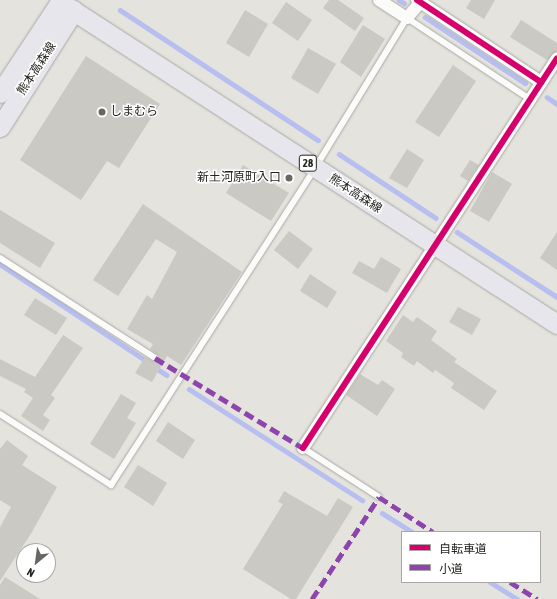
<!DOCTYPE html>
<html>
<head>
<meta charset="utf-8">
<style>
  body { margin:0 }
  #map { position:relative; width:557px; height:599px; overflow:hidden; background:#e4e3dd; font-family:"Asap Condensed","Noto Sans JP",sans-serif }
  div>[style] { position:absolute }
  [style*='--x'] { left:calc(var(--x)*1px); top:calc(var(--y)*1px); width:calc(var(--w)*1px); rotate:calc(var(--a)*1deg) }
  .stream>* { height:4.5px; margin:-2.25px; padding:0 2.25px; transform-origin:2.25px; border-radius:2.25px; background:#b7bef0 }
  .building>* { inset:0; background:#cac9c4 }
  .roads { filter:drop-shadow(0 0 1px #a9a8a4) drop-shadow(0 0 1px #a9a8a4) }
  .lane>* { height:6px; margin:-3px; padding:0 3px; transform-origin:3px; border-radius:3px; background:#fbfbfa }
  .street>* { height:12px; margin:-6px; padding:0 6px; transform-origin:6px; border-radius:6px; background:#fbfbfa }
  .primary>* { height:19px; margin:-9.5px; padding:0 9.5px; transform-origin:9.5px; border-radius:9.5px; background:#e6e6ec }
  .quiet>* { height:5px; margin-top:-2.5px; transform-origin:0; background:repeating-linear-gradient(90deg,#8e44ad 0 10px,transparent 0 15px) }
  .cycleway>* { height:6px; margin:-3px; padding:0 3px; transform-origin:3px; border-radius:3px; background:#d6006c }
  .dots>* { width:11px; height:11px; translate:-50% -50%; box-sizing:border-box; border:2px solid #fff; border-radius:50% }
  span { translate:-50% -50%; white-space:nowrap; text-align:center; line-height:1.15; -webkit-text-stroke:3px #fff; paint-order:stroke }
  .shield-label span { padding:1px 3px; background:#fff; border:1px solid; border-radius:3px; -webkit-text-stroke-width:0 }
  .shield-label { font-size:11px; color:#252420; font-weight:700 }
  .street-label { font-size:12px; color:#252420 }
  .poi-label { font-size:12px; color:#252420 }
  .left { translate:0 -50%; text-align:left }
  .right { translate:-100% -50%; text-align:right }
  .legend { position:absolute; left:401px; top:531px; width:140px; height:52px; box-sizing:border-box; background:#fff; border:1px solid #a8a7a6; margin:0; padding:5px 7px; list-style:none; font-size:12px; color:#252420 }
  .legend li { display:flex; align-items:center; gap:8px; height:20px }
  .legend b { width:20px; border:1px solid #a8a7a6 }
  .north { position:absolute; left:16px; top:543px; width:40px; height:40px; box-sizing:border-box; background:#fff; border:1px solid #a8a7a6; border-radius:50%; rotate:209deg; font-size:11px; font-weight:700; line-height:16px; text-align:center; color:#252420 }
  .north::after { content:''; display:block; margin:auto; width:14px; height:18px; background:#686762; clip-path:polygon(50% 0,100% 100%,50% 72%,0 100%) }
</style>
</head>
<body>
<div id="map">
  <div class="stream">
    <i style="--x:399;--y:0;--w:6;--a:31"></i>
    <i style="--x:120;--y:10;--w:237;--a:33.3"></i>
    <i style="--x:425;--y:17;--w:120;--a:33.4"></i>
    <i style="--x:547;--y:97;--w:12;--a:35"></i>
    <i style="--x:339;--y:154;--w:116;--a:33.4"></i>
    <i style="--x:457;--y:232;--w:119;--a:33"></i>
    <i style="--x:0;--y:264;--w:178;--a:33.5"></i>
    <i style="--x:154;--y:367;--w:15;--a:32"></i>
    <i style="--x:189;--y:389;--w:206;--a:32.7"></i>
    <i style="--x:382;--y:513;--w:36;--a:32"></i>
    <i style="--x:490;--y:582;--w:32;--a:32"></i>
  </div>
  <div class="building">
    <i style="clip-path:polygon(329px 0,338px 0,364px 18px,355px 31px,323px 8px)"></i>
    <i style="clip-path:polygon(471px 0,495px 0,484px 19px,466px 8px)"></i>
    <i style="clip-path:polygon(286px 2px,312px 20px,298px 41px,272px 23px)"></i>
    <i style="clip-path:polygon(245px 10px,268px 24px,249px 57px,226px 43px)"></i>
    <i style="clip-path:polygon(521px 20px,557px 43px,557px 51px,547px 60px,510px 37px)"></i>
    <i style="clip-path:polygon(363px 25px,385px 39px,361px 77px,340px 62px)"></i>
    <i style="clip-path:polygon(308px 48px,336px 64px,318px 94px,291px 78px)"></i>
    <i style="clip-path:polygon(86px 56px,160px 104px,119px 168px,107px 161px,81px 200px,20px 160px)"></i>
    <i style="clip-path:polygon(453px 65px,476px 81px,439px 137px,415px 122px)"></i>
    <i style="clip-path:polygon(407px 149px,424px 160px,407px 188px,389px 178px)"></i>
    <i style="clip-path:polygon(470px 160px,479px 165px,468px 181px,460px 176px)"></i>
    <i style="clip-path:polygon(243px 165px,289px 193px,271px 221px,226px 193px)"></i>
    <i style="clip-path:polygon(492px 172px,512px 184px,489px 222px,470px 211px)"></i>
    <i style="clip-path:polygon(143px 204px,242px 272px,181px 365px,167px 356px,152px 382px,135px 373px,145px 357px,155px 362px,159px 356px,150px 349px,153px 344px,127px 329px,147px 295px,152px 299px,177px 252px,156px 239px,118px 296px,93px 280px)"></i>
    <i style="clip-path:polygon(0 210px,55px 243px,40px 268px,0 243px)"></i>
    <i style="clip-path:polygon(289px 231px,313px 249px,298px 269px,274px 250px)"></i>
    <i style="clip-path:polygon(557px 232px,557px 270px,540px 258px)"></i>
    <i style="clip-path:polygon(381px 257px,401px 269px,387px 293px,352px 273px,359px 261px,374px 269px)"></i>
    <i style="clip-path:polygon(310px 274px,337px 292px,327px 308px,300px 291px)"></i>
    <i style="clip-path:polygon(35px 298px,67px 318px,56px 335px,24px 315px)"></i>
    <i style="clip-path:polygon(458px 307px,481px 319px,472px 335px,449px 322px)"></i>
    <i style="clip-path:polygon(403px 315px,413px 322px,417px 317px,437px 331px,431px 340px,457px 359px,454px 362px,497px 391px,484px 410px,451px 388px,454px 383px,435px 370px,433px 373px,417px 361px,414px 366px,401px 357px,403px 353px,386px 341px)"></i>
    <i style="clip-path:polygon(63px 335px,83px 348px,51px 395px,55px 398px,43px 415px,50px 420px,43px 431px,21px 416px,33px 398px,24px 392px,26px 389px,0 376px,0 359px,35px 377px)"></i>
    <i style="clip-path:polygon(360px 374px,378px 385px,382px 380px,395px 389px,377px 416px,346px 395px)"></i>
    <i style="clip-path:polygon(121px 394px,136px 403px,127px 418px,136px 423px,114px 459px,90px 444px)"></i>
    <i style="clip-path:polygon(168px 422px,195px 440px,183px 459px,156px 441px)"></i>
    <i style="clip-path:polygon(7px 440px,28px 456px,22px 465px,57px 487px,32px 532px,0 581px,0 527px,11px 507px,0 500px,0 449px)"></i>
    <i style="clip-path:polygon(138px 465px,167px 483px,153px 506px,124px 487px)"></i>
    <i style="clip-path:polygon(284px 491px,327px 516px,338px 498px,353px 507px,296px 599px,291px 599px,243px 569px,283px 504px,278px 502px)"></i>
    <i style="clip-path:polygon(5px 577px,40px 599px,0 599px,0 585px)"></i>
  </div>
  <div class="roads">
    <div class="lane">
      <i style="--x:0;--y:258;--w:184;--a:32.8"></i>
      <i style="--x:0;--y:414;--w:132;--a:32.6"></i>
      <i style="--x:111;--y:485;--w:377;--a:-57.2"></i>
      <i style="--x:315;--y:168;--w:176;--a:-58.5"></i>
      <i style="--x:407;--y:18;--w:147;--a:33.4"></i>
      <i style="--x:303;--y:448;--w:90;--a:32.8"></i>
    </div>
    <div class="street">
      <i style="--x:379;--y:0;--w:33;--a:33"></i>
      <i style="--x:407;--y:18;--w:23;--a:-50"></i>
      <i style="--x:417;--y:0;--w:149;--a:33.5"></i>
      <i style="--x:303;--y:448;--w:465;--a:-56.9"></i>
    </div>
    <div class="primary">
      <i style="--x:0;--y:93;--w:109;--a:-56.6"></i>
      <i style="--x:60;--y:2;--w:592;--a:32.94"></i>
      <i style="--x:0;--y:127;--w:138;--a:-57.7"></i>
    </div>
  </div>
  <div class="quiet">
    <i style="--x:155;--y:358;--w:173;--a:31.3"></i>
    <i style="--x:510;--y:582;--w:32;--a:32"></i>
    <i style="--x:312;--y:599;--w:122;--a:-56.7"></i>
    <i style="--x:379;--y:497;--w:64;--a:32.9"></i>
  </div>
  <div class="cycleway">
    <i style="--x:417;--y:0;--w:149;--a:33.5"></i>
    <i style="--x:303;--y:448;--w:465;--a:-56.9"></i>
  </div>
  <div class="dots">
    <i style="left:102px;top:112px;background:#686762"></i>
    <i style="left:289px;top:178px;background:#686762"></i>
  </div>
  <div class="shield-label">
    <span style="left:308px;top:163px">28</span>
  </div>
  <div class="street-label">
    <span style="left:37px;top:69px;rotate:-57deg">熊本高森線</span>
    <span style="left:355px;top:194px;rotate:33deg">熊本高森線</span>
  </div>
  <div class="poi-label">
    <span class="left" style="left:110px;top:112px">しまむら</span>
    <span class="right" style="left:281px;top:178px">新土河原町入口</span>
  </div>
  <ul class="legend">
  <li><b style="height:5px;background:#d6006c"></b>自転車道</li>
  <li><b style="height:5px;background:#8e44ad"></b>小道</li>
  </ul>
  <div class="north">N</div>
</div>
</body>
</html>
